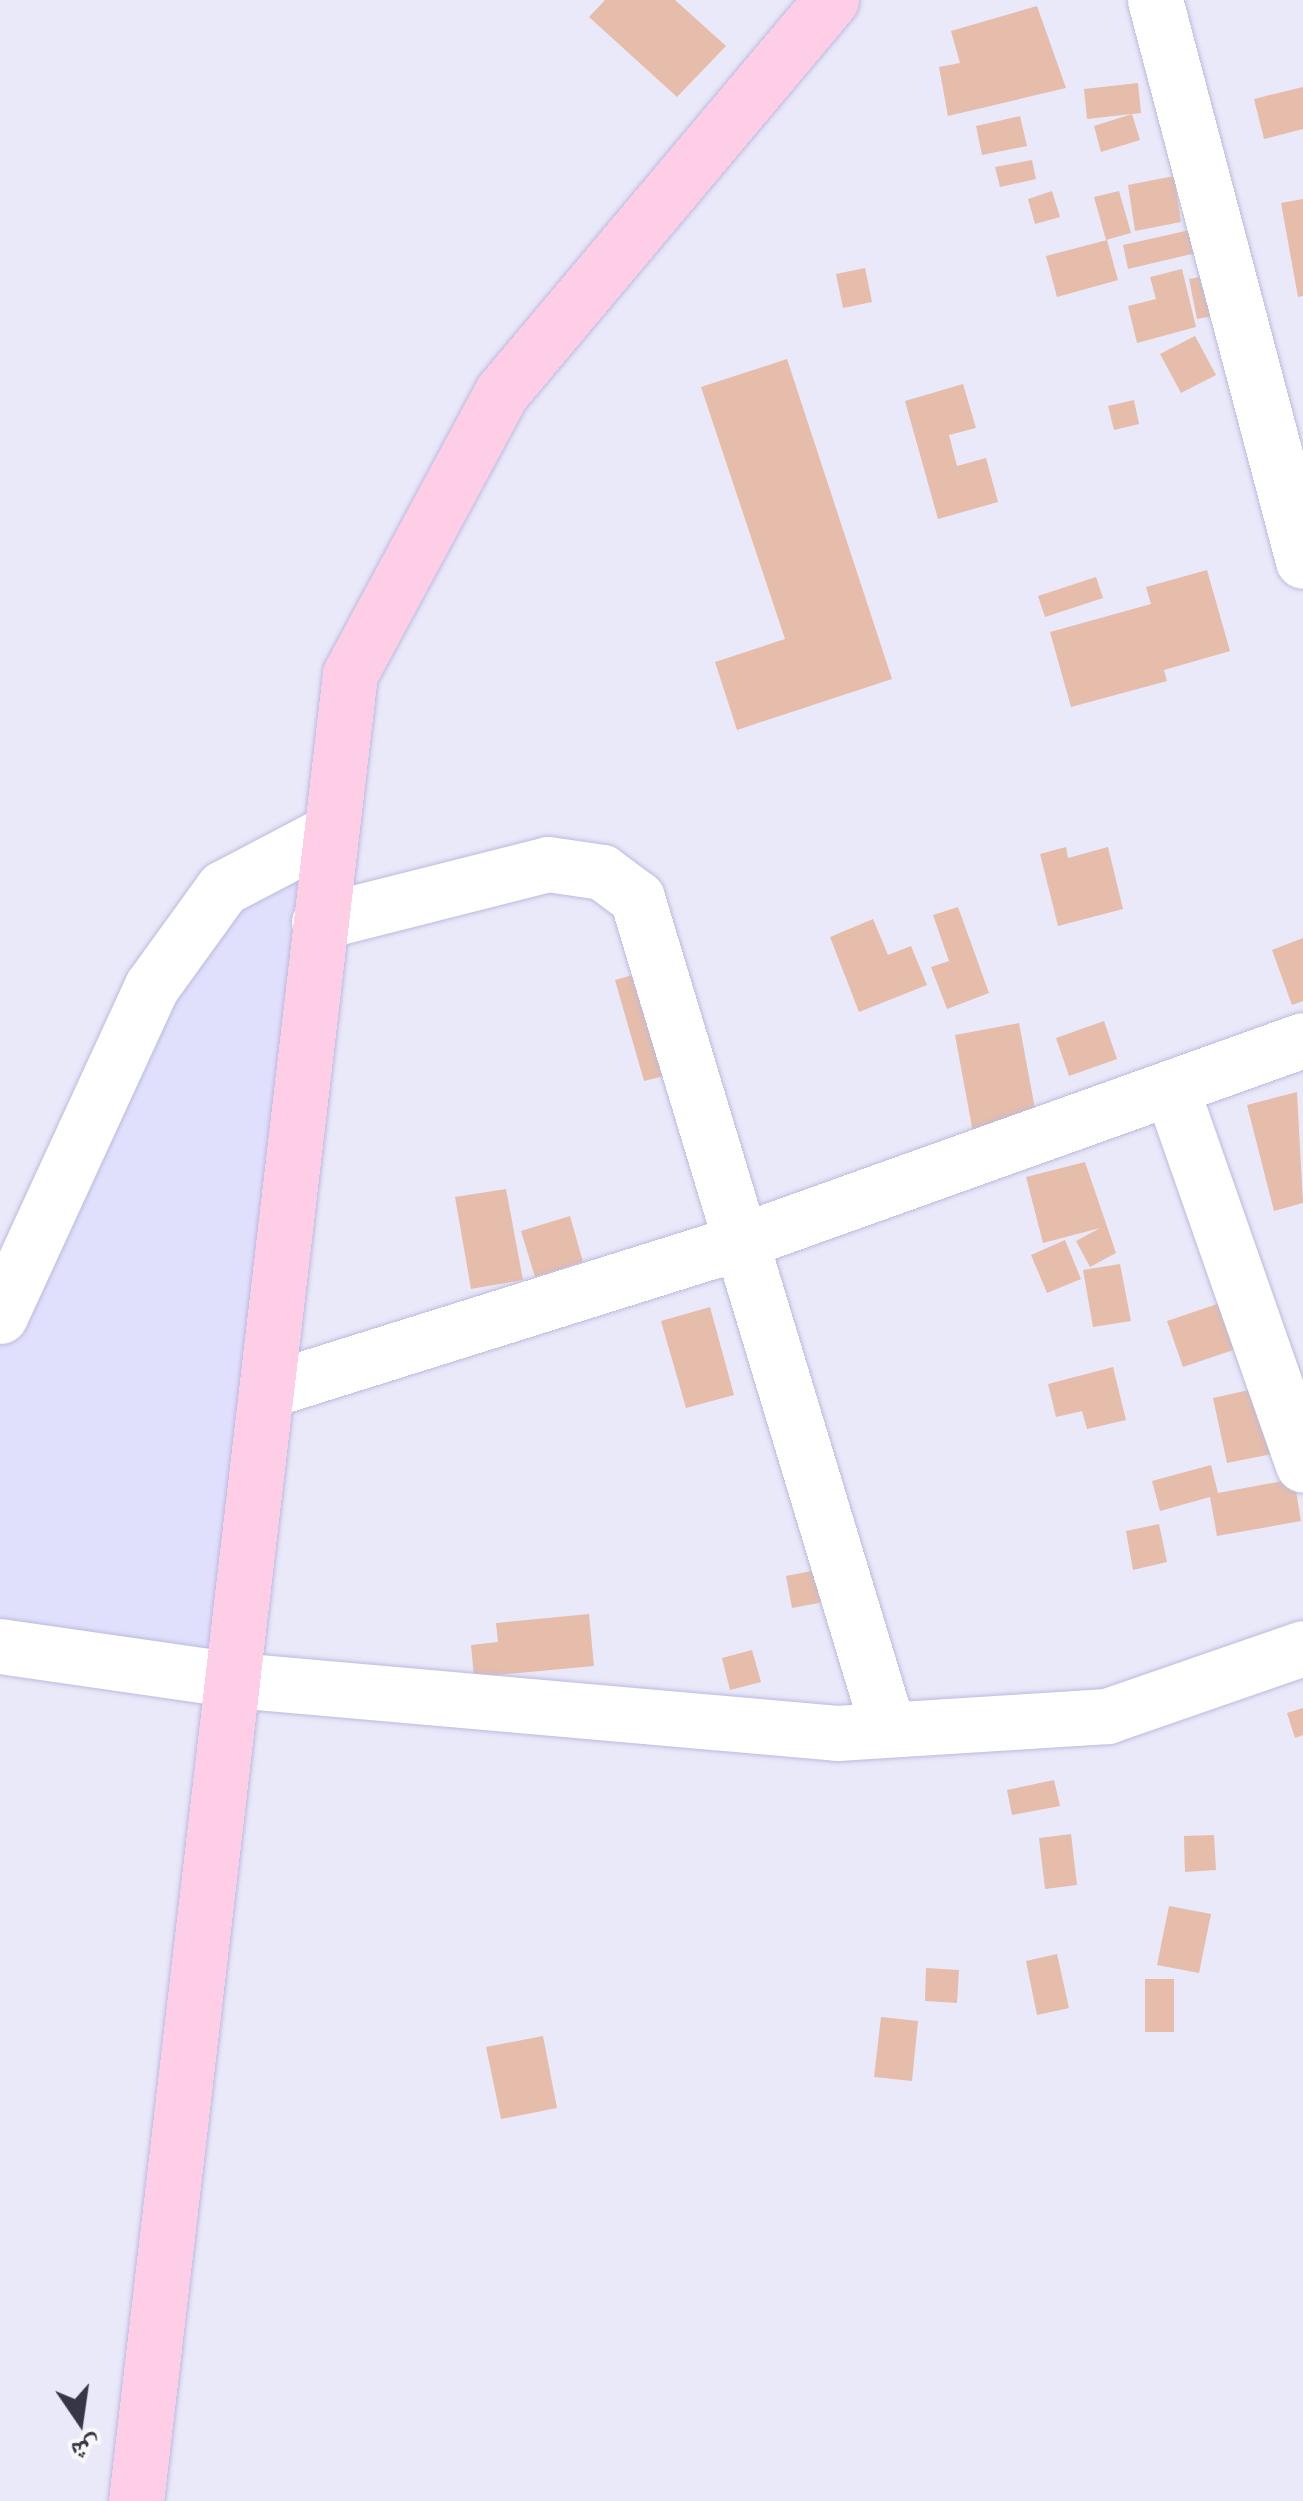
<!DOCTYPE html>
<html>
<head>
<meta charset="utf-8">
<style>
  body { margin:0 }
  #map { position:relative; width:1303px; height:2501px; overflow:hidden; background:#eae9f9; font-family:Lora,"Noto Naskh Arabic",serif }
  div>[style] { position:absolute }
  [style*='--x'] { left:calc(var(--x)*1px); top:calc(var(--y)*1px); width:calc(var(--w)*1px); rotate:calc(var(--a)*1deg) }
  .built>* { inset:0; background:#e1e0fc }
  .building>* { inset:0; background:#e6bdaa }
  .roads { filter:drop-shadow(0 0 2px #bbbae0) drop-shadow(0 0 2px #bbbae0) }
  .minor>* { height:55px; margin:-27.5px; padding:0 27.5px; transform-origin:27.5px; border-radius:27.5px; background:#fff }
  .major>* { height:55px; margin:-27.5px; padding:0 27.5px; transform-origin:27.5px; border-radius:27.5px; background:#fdcee6 }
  span { translate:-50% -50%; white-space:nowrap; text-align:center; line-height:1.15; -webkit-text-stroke:9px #f8f8f8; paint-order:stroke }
  .north { position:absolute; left:30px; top:2371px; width:100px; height:100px; -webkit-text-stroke:8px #f8f8f8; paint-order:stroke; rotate:167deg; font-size:28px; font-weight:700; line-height:40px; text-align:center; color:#373646 }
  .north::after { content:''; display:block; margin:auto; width:35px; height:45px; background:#373646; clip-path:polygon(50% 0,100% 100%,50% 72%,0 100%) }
</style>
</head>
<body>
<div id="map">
  <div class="built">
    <i style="clip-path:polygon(307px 852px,202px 1697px,0 1662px,0 1299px,225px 898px)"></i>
  </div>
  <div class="building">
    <i style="clip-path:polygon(605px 0,675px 0,726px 46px,677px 97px,589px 17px)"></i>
    <i style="clip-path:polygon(1037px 6px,1066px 88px,948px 116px,939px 67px,960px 63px,951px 31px)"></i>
    <i style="clip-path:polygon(1138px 83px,1141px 113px,1087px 119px,1084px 89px)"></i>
    <i style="clip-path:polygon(1303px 87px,1303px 129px,1264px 139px,1254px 99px)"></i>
    <i style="clip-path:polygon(1132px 114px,1140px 140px,1101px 152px,1094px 126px)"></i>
    <i style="clip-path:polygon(1020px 116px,1027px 146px,982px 155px,976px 126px)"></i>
    <i style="clip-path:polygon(1032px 160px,1036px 179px,1000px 187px,995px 167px)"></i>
    <i style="clip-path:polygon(1174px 176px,1181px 222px,1135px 231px,1128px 185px)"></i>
    <i style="clip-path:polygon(1052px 191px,1060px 217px,1035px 224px,1028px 199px)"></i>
    <i style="clip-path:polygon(1119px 191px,1131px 233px,1106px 240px,1094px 197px)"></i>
    <i style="clip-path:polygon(1303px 199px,1303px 296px,1298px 297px,1281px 203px)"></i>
    <i style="clip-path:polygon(1190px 230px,1196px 253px,1128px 269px,1123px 245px)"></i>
    <i style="clip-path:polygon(1107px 240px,1118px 280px,1057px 297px,1046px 256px)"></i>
    <i style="clip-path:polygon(865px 268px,872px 302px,843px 308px,836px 274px)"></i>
    <i style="clip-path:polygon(1182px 269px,1196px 327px,1137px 343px,1128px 306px,1156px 299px,1150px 277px)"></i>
    <i style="clip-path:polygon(1221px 273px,1228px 313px,1197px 319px,1189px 279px)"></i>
    <i style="clip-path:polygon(1195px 336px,1216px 375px,1181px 393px,1160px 354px)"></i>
    <i style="clip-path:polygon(787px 359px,892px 679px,737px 730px,715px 662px,785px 639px,701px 387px)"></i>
    <i style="clip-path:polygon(963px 384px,976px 428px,949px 435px,957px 466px,986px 458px,998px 502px,938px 519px,905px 401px)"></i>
    <i style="clip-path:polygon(1134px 400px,1139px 424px,1114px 430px,1108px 406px)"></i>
    <i style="clip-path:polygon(1207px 570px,1230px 651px,1164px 670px,1167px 681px,1071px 707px,1050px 632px,1151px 604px,1146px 587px)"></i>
    <i style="clip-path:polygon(1096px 577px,1103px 598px,1045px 617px,1038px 596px)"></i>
    <i style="clip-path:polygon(1066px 847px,1068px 858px,1108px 847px,1123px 909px,1058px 926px,1040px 854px)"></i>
    <i style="clip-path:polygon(958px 907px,989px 993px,947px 1009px,931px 967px,949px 961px,933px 915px)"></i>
    <i style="clip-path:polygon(873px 919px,888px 955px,911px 946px,927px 985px,859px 1012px,830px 937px)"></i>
    <i style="clip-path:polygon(1303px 938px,1303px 1001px,1292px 1005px,1272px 950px)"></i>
    <i style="clip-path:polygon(647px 971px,676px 1073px,644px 1081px,615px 980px)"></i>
    <i style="clip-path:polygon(1104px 1021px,1117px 1059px,1069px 1076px,1056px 1038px)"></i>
    <i style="clip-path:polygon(1019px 1023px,1038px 1125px,974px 1138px,955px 1035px)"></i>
    <i style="clip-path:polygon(1297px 1092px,1303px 1203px,1274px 1211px,1247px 1105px)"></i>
    <i style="clip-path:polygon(1085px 1162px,1116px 1253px,1090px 1267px,1076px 1241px,1100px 1228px,1043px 1243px,1026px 1177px)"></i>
    <i style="clip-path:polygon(506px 1189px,523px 1280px,471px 1289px,455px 1197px)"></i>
    <i style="clip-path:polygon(570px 1216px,583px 1262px,535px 1277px,521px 1231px)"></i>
    <i style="clip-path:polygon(1065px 1240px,1081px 1279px,1047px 1293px,1031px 1255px)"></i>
    <i style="clip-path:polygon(1120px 1264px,1131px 1321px,1093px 1327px,1083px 1270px)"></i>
    <i style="clip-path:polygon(1235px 1298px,1251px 1344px,1183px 1367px,1167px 1321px)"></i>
    <i style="clip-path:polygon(710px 1307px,734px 1395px,686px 1408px,661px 1321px)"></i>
    <i style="clip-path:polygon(1113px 1367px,1126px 1420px,1087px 1429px,1082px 1411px,1056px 1417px,1048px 1384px)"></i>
    <i style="clip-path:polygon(1258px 1388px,1272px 1454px,1227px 1463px,1213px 1398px)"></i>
    <i style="clip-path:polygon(1211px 1465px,1218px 1493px,1294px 1479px,1301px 1521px,1217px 1536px,1210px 1497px,1160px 1511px,1152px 1481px)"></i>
    <i style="clip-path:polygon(1159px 1524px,1167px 1562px,1133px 1570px,1126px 1531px)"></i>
    <i style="clip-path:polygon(817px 1570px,824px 1602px,792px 1608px,786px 1576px)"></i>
    <i style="clip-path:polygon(589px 1614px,594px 1666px,474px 1677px,471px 1645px,498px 1642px,496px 1623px)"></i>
    <i style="clip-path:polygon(752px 1650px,761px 1682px,730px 1690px,722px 1658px)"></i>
    <i style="clip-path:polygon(1303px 1708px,1303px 1735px,1295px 1738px,1287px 1713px)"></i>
    <i style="clip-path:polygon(1054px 1780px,1060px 1806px,1012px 1815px,1007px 1790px)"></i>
    <i style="clip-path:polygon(1071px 1834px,1077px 1885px,1045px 1889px,1039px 1838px)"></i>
    <i style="clip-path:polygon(1214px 1835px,1216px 1870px,1185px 1872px,1184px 1836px)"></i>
    <i style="clip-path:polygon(1169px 1906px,1211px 1914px,1199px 1973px,1157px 1965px)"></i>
    <i style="clip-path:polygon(1057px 1954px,1069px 2008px,1037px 2015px,1026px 1961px)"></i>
    <i style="clip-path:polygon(926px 1968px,959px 1970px,957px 2003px,925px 2001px)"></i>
    <i style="clip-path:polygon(1145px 1979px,1174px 1979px,1174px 2032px,1145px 2032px)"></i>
    <i style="clip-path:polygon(881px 2017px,918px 2021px,912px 2081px,874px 2077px)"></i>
    <i style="clip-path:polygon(543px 2036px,557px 2108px,501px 2119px,486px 2047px)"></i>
  </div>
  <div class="roads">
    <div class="minor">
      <i style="--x:1155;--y:0;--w:580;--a:75.22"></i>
      <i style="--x:319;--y:922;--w:236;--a:-14.2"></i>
      <i style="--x:548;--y:864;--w:55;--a:8.4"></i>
      <i style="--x:602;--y:872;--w:44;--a:36.6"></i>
      <i style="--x:637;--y:898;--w:868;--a:73.19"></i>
      <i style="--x:1171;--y:1088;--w:399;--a:70.7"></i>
      <i style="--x:0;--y:1316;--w:363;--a:-65.3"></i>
      <i style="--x:152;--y:986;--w:121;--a:-54.1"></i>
      <i style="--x:223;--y:888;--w:116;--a:-27.7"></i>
      <i style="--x:268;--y:1390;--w:469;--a:-17.4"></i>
      <i style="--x:716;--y:1250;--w:623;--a:-19.68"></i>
      <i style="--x:0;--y:1646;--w:237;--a:8.2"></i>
      <i style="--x:235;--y:1680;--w:604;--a:5.03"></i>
      <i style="--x:837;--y:1733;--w:271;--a:-3.6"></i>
      <i style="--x:1107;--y:1716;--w:207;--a:-19.1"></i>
    </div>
    <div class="major">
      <i style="--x:136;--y:2501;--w:1839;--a:-83.32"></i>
      <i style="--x:350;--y:674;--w:320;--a:-61.7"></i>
      <i style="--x:502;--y:392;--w:512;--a:-49.99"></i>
    </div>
  </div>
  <div class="north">ش</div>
</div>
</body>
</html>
